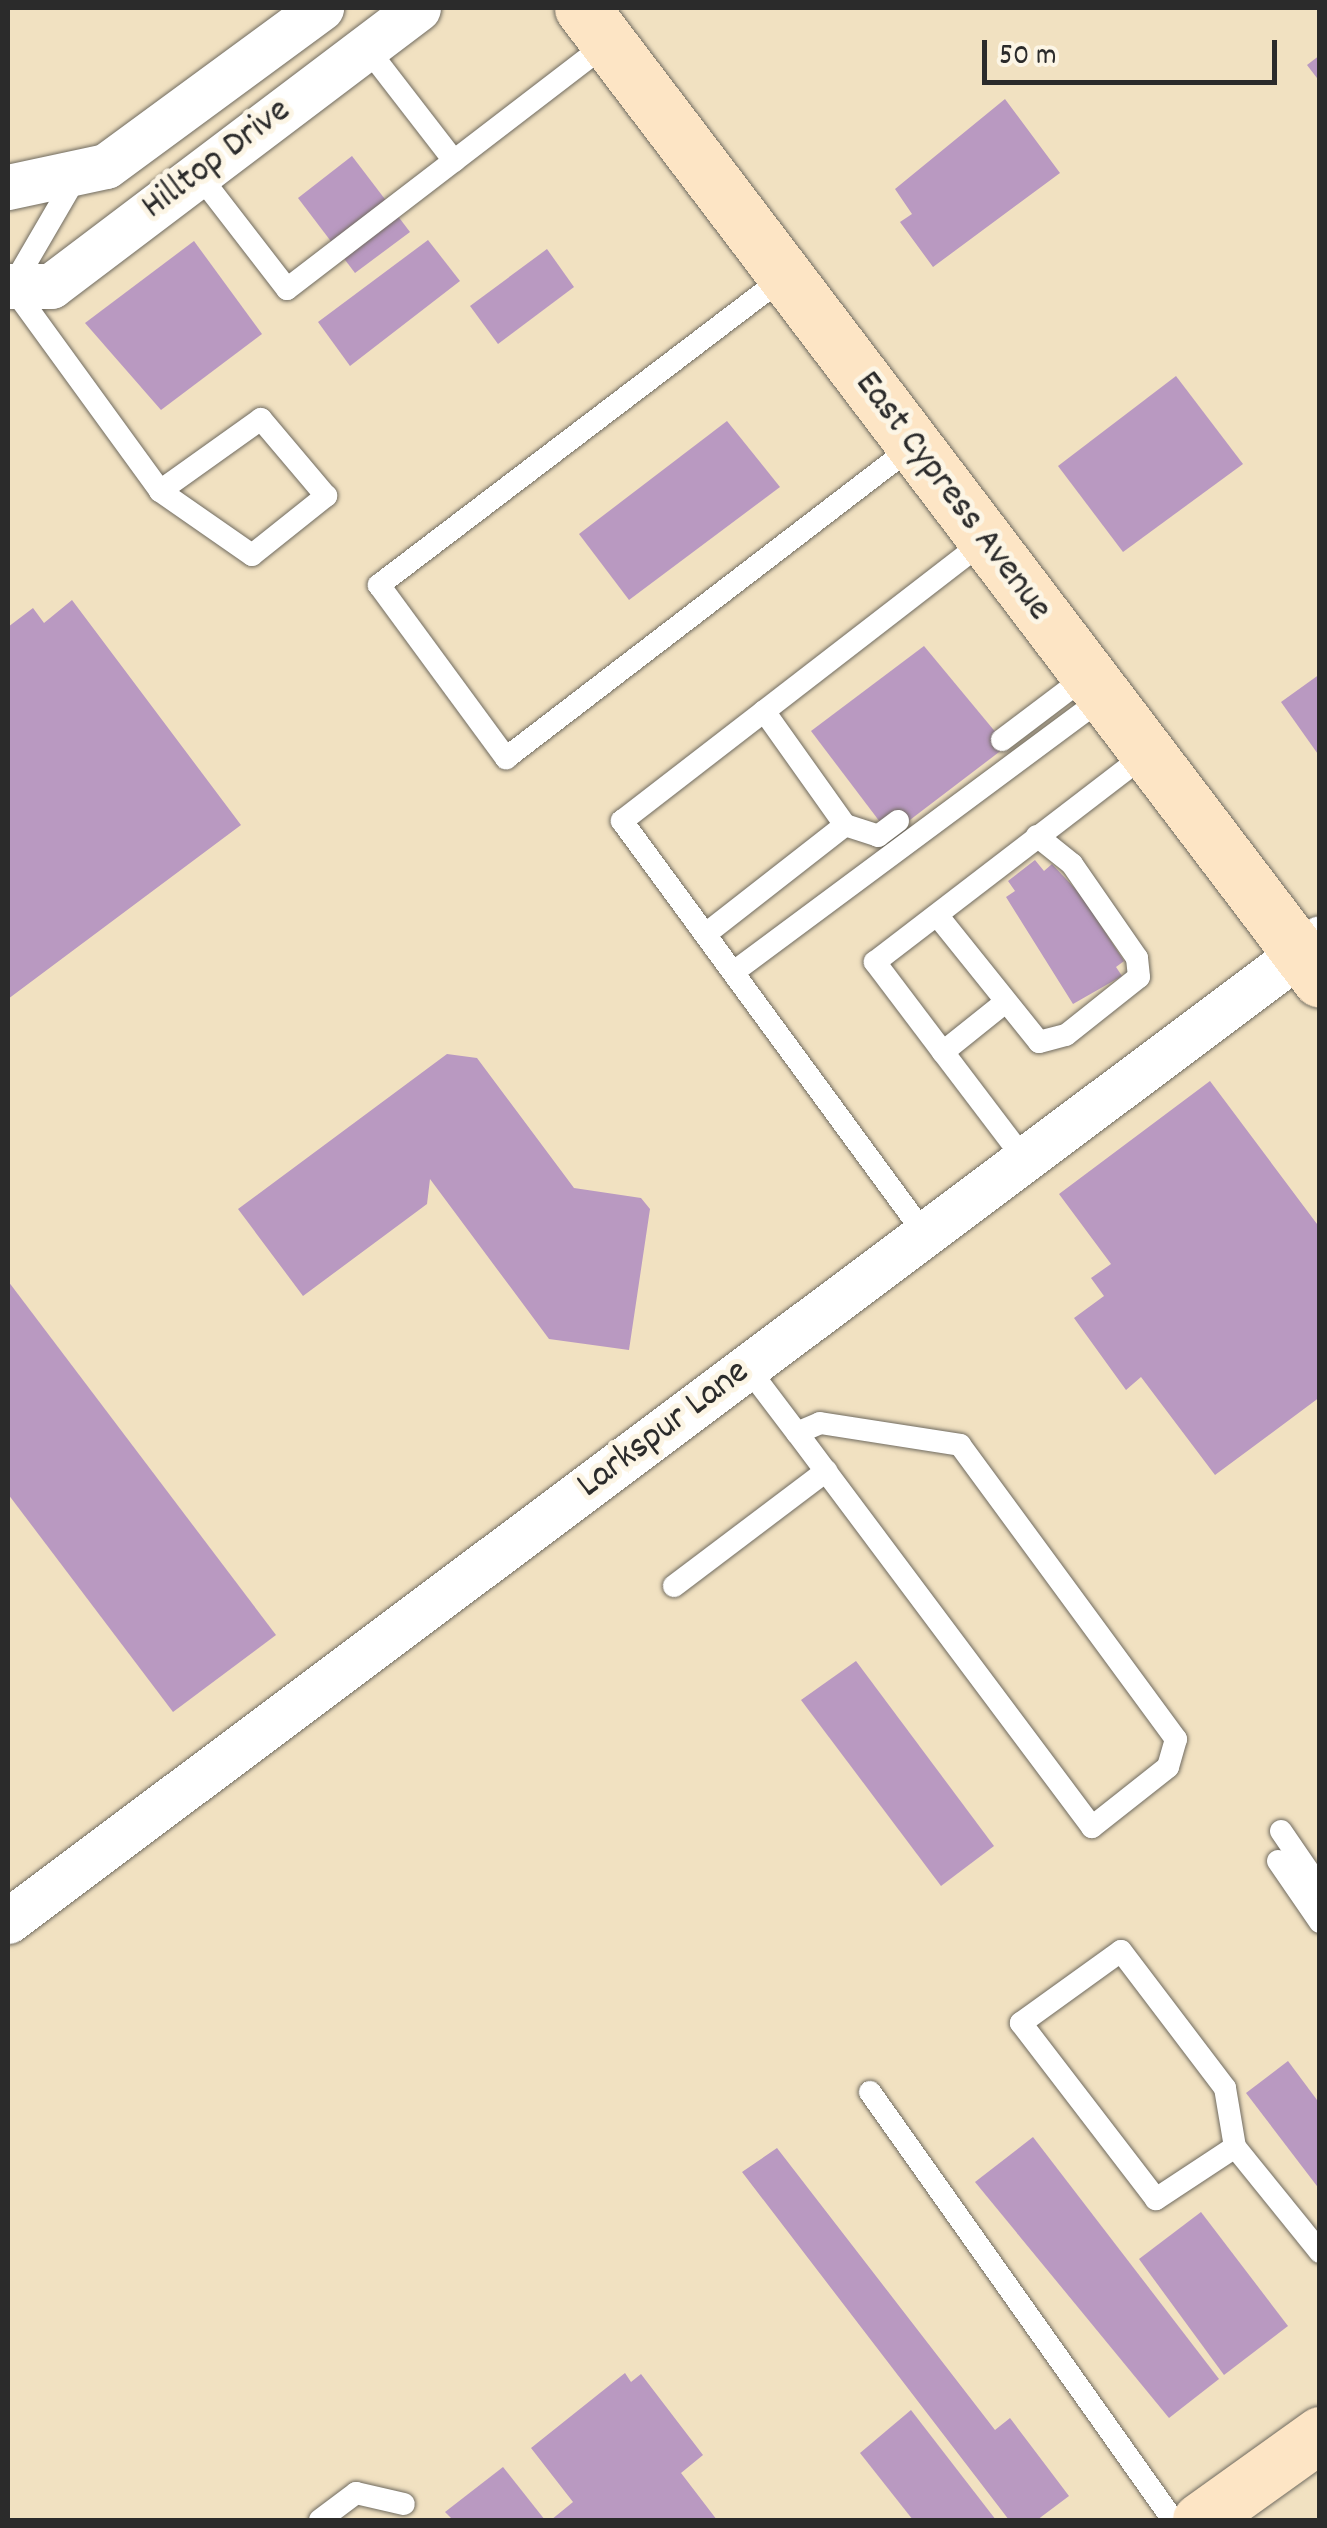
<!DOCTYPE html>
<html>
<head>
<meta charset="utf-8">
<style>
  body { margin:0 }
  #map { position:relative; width:1327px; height:2528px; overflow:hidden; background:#f1e1c1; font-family:Dekko,sans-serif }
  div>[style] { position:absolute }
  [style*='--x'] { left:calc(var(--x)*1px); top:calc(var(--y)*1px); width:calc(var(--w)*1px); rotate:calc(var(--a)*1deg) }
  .building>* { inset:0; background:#b999c1 }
  .roads { filter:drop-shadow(0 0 2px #706b60) drop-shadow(0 0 2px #706b60) }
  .lane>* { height:22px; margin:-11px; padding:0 11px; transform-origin:11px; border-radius:11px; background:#fff }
  .street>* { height:45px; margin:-22.5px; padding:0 22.5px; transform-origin:22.5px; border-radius:22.5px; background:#fff }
  .secondary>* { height:55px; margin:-27.5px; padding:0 27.5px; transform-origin:27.5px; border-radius:27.5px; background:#fde5c5 }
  span { translate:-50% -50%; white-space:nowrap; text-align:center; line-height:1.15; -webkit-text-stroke:10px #fcf5e5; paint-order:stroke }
  .street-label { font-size:38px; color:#2b2b2b }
  .frame { position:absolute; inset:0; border:10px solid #2b2b2b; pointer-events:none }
  .scale { position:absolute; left:982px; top:40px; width:295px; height:45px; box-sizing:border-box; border:5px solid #2b2b2b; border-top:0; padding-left:12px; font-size:30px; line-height:35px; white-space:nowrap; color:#2b2b2b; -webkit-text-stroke:8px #fcf5e5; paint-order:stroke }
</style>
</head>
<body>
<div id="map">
  <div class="building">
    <i style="clip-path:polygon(1320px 55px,1320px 82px,1307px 65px)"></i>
    <i style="clip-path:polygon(1005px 99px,1060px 173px,933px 267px,900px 222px,912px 214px,895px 189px)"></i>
    <i style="clip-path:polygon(352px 156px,410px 232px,355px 273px,298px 198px)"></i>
    <i style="clip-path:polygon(428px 240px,460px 281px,350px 366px,318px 322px)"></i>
    <i style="clip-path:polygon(194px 241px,262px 334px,161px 410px,85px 323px)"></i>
    <i style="clip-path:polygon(547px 249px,574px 287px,498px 344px,470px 306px)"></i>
    <i style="clip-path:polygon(1176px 376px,1243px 464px,1123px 552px,1058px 466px)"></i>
    <i style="clip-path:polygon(727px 421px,780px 487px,629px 600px,579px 534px)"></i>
    <i style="clip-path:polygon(72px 600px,241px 825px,8px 999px,8px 627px,33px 608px,44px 623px)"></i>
    <i style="clip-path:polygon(924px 646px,1007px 746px,902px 826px,880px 822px,811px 731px)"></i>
    <i style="clip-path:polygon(1320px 674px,1320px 757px,1281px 702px)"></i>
    <i style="clip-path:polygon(1035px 860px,1044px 871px,1052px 864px,1081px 895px,1124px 961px,1116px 967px,1122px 976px,1073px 1004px,1006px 897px,1015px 891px,1008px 881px)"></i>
    <i style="clip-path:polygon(447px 1054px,477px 1058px,574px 1188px,641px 1198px,650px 1209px,629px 1350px,549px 1339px,430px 1179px,427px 1204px,303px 1296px,238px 1209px)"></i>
    <i style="clip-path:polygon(1210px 1081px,1320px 1228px,1320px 1397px,1215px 1475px,1141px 1377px,1126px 1390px,1074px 1318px,1104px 1296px,1091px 1278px,1111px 1264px,1059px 1194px)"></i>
    <i style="clip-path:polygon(8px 1281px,276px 1635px,173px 1712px,8px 1494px)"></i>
    <i style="clip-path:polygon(856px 1661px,994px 1846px,941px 1886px,801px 1700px)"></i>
    <i style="clip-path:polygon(1288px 2061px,1320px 2104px,1320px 2190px,1246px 2093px)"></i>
    <i style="clip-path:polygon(1033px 2137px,1219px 2379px,1169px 2418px,975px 2182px)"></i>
    <i style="clip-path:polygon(777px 2148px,995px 2430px,1010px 2418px,1069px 2496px,1037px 2520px,1009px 2520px,742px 2172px)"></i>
    <i style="clip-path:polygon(1201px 2212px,1288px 2326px,1224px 2375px,1139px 2259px)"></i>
    <i style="clip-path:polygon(625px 2373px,631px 2382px,641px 2374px,703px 2455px,681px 2473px,717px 2520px,551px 2520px,573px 2502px,531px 2448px)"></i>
    <i style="clip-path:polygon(911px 2410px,996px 2520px,913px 2520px,860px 2453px)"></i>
    <i style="clip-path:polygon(503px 2467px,545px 2520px,453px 2520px,445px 2512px)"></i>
  </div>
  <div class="roads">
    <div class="lane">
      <i style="--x:366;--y:47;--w:144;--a:52.3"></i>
      <i style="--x:199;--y:175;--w:144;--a:52.3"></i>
      <i style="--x:287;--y:289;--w:402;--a:-37.5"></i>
      <i style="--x:76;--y:177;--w:127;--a:120.2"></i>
      <i style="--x:12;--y:287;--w:252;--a:54"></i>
      <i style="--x:160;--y:491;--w:112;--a:34.8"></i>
      <i style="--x:252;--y:555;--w:95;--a:-38.6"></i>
      <i style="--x:326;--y:496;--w:101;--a:-130.2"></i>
      <i style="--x:261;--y:419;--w:124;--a:144.5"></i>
      <i style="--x:784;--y:277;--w:509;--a:142.75"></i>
      <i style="--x:379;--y:585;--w:215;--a:53.7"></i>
      <i style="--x:506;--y:758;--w:513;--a:-37.47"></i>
      <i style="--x:764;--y:711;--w:140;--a:54.6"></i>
      <i style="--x:845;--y:825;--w:35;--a:18"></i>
      <i style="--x:878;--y:836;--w:25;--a:-37"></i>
      <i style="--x:1002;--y:740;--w:108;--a:-37.1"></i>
      <i style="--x:937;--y:915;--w:163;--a:51.2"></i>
      <i style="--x:1039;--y:1042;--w:28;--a:-15"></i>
      <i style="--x:1066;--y:1035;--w:93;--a:-38.5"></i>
      <i style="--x:1139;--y:977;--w:19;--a:-96"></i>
      <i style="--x:1137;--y:958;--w:114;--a:-124.7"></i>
      <i style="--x:1072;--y:864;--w:45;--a:-141.3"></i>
      <i style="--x:707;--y:933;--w:175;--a:-38"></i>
      <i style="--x:735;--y:971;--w:460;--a:-36.6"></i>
      <i style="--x:1003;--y:1004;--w:77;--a:141.3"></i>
      <i style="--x:943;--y:1052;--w:136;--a:52.8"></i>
      <i style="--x:943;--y:1052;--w:113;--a:-127.1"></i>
      <i style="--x:875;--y:962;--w:343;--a:-37.5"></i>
      <i style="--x:924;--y:1233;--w:511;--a:-126.24"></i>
      <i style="--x:622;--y:821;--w:459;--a:-37.7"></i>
      <i style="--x:747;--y:1367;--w:83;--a:52.9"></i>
      <i style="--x:797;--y:1433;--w:25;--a:-23"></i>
      <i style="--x:820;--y:1423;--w:142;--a:8.9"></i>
      <i style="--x:960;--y:1445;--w:365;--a:53.7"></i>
      <i style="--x:1176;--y:1739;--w:29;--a:106"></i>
      <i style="--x:1168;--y:1767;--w:97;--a:141.7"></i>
      <i style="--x:1092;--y:1827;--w:492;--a:-126.8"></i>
      <i style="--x:674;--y:1586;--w:191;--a:-37.1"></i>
      <i style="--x:1281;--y:1831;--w:69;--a:55.6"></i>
      <i style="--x:1278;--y:1861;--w:74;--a:55.5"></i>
      <i style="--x:870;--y:2092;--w:524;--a:54.7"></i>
      <i style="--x:1235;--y:2147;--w:95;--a:146.6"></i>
      <i style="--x:1156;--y:2199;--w:222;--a:-127.5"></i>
      <i style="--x:1021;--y:2023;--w:123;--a:-35.8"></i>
      <i style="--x:1121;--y:1951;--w:172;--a:52.8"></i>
      <i style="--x:1225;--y:2088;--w:60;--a:80.4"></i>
      <i style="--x:1235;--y:2147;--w:135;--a:51"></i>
      <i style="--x:320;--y:2520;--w:45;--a:-36.9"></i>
      <i style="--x:356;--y:2493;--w:49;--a:12.9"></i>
    </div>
    <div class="street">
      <i style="--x:8;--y:187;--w:100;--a:-12.1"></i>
      <i style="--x:106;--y:166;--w:267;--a:-36.3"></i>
      <i style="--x:8;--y:286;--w:43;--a:0"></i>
      <i style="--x:51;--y:286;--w:460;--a:-37.1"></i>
      <i style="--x:8;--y:1921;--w:1639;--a:-36.84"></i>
    </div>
    <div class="secondary">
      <i style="--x:582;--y:8;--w:1220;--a:52.79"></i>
      <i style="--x:1200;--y:2520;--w:148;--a:-35.6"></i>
    </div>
  </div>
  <div class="street-label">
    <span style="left:217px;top:160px;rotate:-37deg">Hilltop Drive</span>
    <span style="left:952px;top:497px;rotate:53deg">East Cypress Avenue</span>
    <span style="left:664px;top:1430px;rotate:-37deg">Larkspur Lane</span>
  </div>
  <div class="frame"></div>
  <div class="scale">50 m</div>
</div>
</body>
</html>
